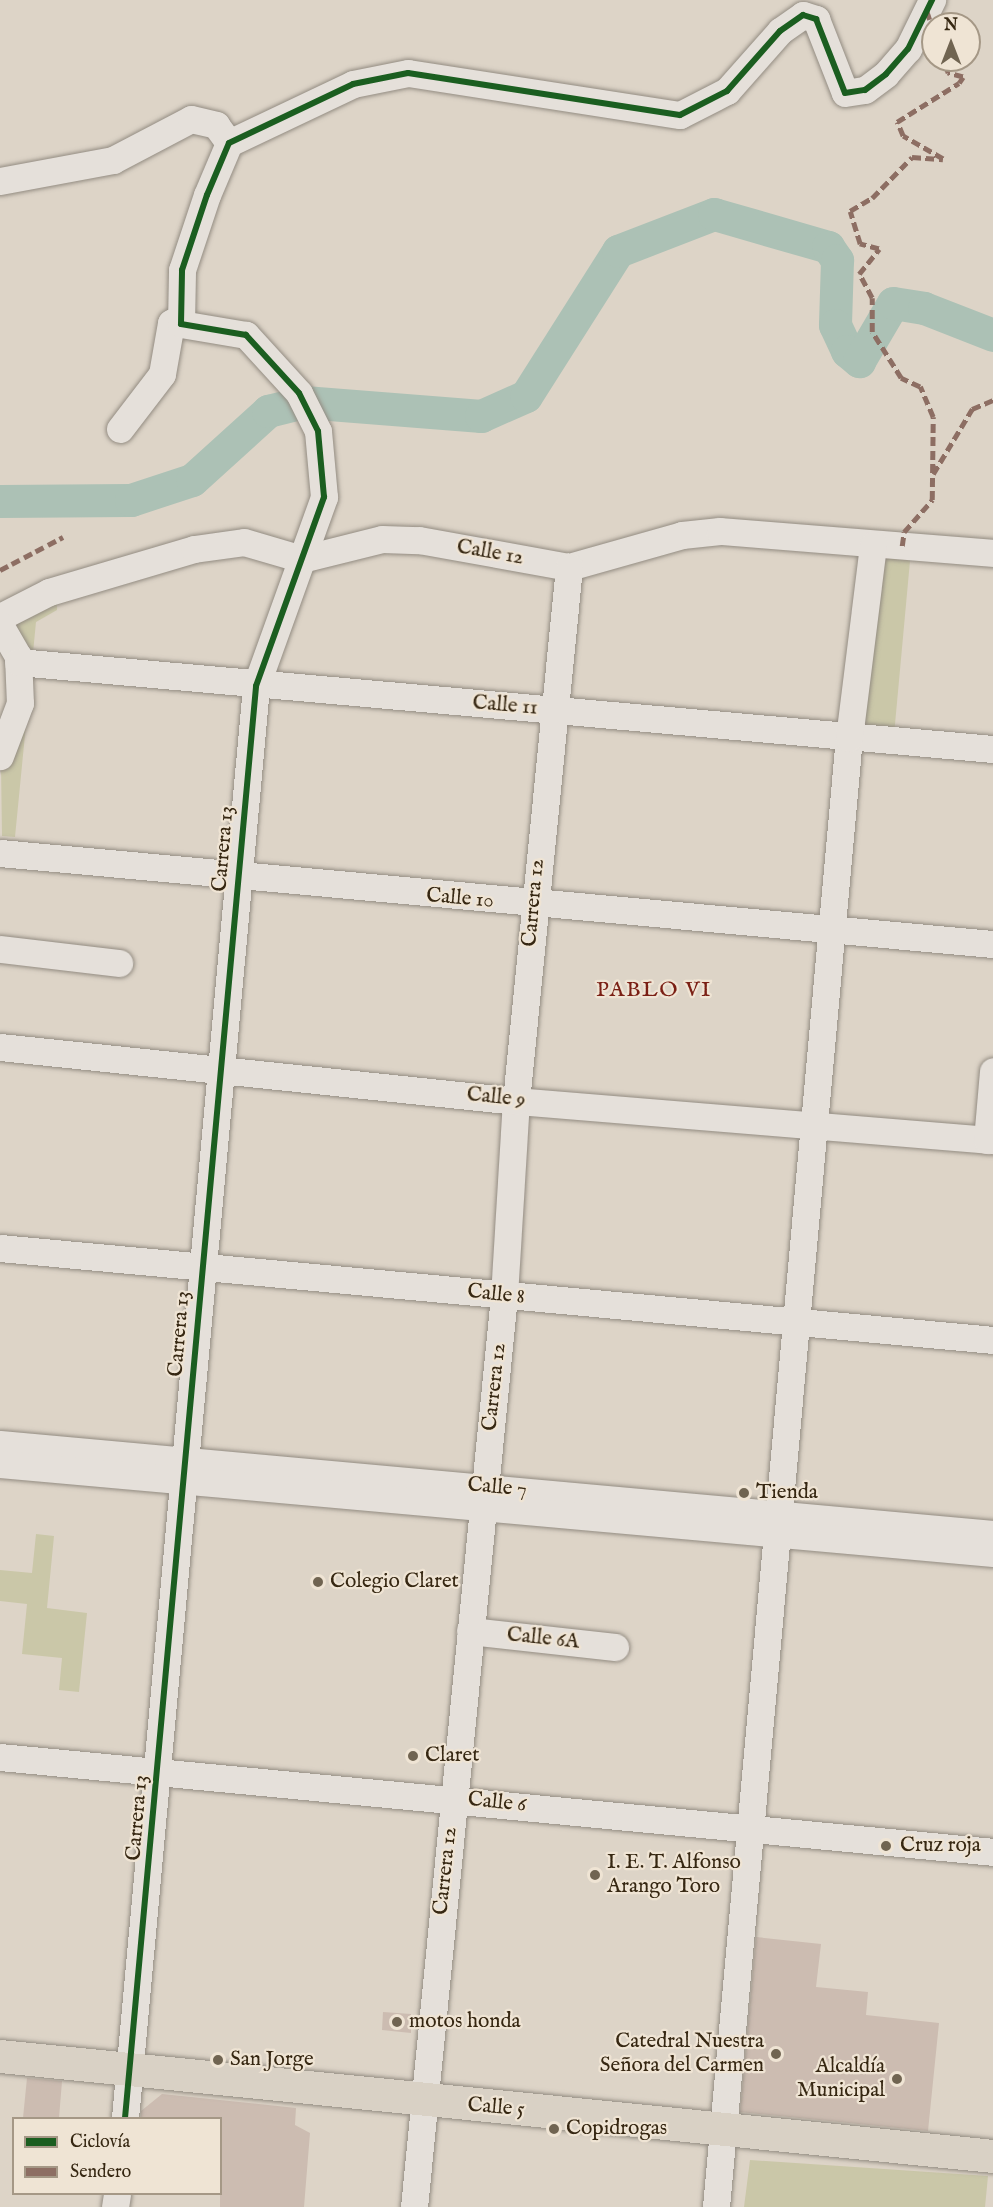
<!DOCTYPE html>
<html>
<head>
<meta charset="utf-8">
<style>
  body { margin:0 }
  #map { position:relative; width:993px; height:2207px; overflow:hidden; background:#ddd4c7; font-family:"IM FELL English",serif }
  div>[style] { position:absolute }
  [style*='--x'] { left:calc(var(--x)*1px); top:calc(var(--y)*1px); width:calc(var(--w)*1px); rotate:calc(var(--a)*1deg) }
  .green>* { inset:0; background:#cac7a8 }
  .river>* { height:33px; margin:-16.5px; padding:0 16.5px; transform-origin:16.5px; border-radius:16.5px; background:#acc1b5 }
  .building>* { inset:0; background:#ccbcb1 }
  .roads { filter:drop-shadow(0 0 2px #938c82) drop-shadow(0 0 2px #938c82) }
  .minor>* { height:27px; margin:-13.5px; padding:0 13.5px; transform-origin:13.5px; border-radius:13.5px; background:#e5e0da }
  .major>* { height:33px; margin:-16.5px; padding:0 16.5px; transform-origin:16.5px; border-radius:16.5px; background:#d9d1c5 }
  .quiet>* { height:4.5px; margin-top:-2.25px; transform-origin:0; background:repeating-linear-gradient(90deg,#8d6e63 0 9px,transparent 0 13.5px) }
  .cycleway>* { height:6px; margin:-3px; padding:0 3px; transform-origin:3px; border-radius:3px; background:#1b5e20 }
  .dots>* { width:16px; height:16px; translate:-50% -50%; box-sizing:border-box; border:3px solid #efe4d4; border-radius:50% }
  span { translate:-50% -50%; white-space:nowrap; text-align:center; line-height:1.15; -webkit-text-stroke:4.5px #efe4d4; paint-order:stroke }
  .street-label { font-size:21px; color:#362712 }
  .poi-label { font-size:21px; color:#362712 }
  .left { translate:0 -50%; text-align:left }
  .right { translate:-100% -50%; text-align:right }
  .neighbourhood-label { font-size:22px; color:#7a1f14; letter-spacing:1.5px }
  .legend { position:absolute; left:12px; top:2117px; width:210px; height:78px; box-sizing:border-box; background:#efe4d4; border:2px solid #a59886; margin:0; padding:8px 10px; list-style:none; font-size:18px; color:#362712 }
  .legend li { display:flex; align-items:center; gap:12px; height:30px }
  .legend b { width:30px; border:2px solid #a59886 }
  .north { position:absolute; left:921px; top:12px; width:60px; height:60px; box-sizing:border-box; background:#efe4d4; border:2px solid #a59886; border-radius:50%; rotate:0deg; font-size:16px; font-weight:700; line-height:24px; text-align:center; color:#362712 }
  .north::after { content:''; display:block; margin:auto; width:21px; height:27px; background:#706451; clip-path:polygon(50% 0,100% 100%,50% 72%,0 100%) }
</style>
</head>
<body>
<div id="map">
  <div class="green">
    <i style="clip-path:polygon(877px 548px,911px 550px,894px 735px,858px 732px)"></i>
    <i style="clip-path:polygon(57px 593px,57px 610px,36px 622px,15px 837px,2px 836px,1px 765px,22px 703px,7px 621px)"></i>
    <i style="clip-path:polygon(36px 1534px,54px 1536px,47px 1608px,87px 1613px,79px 1692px,59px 1690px,62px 1658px,22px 1654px,27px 1604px,0 1601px,0 1570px,32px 1573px)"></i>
    <i style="clip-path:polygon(750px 2160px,988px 2176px,985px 2207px,744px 2207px)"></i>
  </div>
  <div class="river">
    <i style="--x:0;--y:501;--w:131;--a:-0.4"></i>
    <i style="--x:131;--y:500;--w:64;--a:-18.2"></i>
    <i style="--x:192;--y:480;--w:103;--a:-42.2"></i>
    <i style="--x:268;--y:411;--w:37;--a:-14"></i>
    <i style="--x:304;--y:402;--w:178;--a:4.5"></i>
    <i style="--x:481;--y:416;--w:49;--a:-24"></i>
    <i style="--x:526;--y:396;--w:172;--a:-57.6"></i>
    <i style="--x:618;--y:251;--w:103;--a:-21.1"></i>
    <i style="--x:714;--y:214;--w:119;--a:16.1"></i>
    <i style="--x:828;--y:247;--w:16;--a:55"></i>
    <i style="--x:837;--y:260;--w:65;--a:91.8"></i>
    <i style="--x:835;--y:325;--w:29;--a:65"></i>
    <i style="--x:847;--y:351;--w:16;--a:40"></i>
    <i style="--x:859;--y:361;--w:67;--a:-59.6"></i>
    <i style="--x:893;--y:303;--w:31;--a:9"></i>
    <i style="--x:924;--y:308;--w:74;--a:21.4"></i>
  </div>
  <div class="building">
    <i style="clip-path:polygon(756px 1937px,821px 1944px,816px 1987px,868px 1992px,866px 2015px,939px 2023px,928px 2131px,740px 2112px)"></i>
    <i style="clip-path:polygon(383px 2012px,411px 2014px,411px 2033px,382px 2030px)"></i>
    <i style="clip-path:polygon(27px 2078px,62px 2081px,59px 2118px,23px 2118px)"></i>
    <i style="clip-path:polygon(162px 2094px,296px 2108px,295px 2125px,310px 2133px,304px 2207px,220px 2207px,220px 2118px,141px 2118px,141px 2111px)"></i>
  </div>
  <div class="roads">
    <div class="minor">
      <i style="--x:0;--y:181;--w:115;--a:-10.5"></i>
      <i style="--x:113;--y:160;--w:88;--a:-27.7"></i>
      <i style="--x:191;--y:119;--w:26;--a:13"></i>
      <i style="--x:216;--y:125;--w:22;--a:54"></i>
      <i style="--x:120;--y:429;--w:69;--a:-52.6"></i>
      <i style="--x:162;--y:374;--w:52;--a:-80"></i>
      <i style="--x:171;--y:323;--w:10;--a:-29"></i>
      <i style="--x:0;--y:617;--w:55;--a:-27"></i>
      <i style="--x:49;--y:592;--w:151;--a:-16.5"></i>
      <i style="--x:194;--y:549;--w:50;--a:-8"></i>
      <i style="--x:244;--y:542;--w:60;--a:16.3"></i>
      <i style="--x:302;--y:559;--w:82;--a:-14"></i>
      <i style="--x:382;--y:539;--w:37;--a:2"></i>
      <i style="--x:419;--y:540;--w:152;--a:10.2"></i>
      <i style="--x:569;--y:567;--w:117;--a:-15.8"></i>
      <i style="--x:682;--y:535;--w:38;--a:-6"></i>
      <i style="--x:720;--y:531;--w:274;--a:4.6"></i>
      <i style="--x:0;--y:625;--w:36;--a:60"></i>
      <i style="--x:18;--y:656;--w:47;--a:87.6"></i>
      <i style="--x:20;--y:703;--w:57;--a:110.7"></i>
      <i style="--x:18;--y:662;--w:979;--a:5.1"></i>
      <i style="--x:0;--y:853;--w:997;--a:5.24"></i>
      <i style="--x:0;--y:949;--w:120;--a:6.7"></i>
      <i style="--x:0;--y:1047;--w:519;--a:5.97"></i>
      <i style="--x:516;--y:1101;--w:479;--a:4.7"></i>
      <i style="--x:987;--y:1140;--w:69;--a:-85"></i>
      <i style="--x:0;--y:1248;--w:997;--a:5.29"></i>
      <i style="--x:0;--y:1444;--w:997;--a:5.18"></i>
      <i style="--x:0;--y:1464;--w:997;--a:5.12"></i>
      <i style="--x:470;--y:1631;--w:146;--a:6.3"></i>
      <i style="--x:0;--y:1757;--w:998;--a:5.46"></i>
      <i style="--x:125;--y:2118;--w:1438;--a:-84.77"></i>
      <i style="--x:256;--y:686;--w:201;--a:-70.2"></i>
      <i style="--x:324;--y:497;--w:66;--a:-95.2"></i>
      <i style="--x:318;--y:431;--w:42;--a:-116.6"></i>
      <i style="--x:299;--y:393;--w:79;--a:-132.4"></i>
      <i style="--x:246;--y:335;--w:66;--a:-170.4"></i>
      <i style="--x:181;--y:324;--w:54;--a:-88.9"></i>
      <i style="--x:182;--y:270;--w:79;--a:-71.6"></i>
      <i style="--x:207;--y:195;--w:56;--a:-67.1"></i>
      <i style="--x:229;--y:143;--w:137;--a:-25.4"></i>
      <i style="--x:353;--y:84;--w:56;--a:-11.3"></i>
      <i style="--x:408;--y:73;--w:275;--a:8.8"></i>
      <i style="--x:680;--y:115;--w:53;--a:-27.1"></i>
      <i style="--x:727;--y:91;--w:80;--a:-48.5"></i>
      <i style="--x:780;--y:31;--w:28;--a:-35"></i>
      <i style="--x:803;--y:15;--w:14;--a:17"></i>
      <i style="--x:816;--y:19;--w:79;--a:68.6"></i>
      <i style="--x:845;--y:93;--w:20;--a:-9"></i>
      <i style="--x:865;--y:90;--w:26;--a:-37"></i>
      <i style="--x:886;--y:74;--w:33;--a:-49"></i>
      <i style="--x:908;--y:49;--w:55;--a:-63.9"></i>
      <i style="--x:115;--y:2207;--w:13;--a:-81"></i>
      <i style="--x:414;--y:2207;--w:915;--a:-84.36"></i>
      <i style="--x:504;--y:1296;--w:195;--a:-86.5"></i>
      <i style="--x:516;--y:1101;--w:537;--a:-84.33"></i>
      <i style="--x:716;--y:2207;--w:1475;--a:-84.83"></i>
      <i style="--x:849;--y:738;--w:195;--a:-82.9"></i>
    </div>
    <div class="major">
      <i style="--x:0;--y:2056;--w:998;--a:5.75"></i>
    </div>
  </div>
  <div class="quiet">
    <i style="--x:927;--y:11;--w:20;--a:72"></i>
    <i style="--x:933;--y:474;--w:76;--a:-59"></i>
    <i style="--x:972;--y:409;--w:23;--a:-23"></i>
    <i style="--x:902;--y:546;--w:14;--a:-82"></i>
    <i style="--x:904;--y:532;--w:43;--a:-48.8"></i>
    <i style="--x:932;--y:500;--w:83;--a:-89.3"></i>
    <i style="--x:933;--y:417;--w:33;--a:-113"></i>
    <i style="--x:920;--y:387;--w:21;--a:-155"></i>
    <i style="--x:901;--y:378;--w:54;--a:-122.2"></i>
    <i style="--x:872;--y:332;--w:34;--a:-90"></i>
    <i style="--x:872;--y:298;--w:27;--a:-118"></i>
    <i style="--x:859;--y:274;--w:32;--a:-51"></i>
    <i style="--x:879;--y:249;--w:20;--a:-165"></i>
    <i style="--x:860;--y:244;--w:34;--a:-107"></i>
    <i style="--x:850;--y:211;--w:26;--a:-31"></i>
    <i style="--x:872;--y:198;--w:57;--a:-45.7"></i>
    <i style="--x:912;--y:157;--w:31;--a:4"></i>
    <i style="--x:943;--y:159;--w:46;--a:-150.1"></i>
    <i style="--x:903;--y:136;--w:15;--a:-113"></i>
    <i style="--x:897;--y:122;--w:73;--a:-32.2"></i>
    <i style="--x:959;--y:83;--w:7;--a:-56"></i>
    <i style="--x:963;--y:77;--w:16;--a:-165"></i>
    <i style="--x:948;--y:73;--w:14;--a:-111"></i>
    <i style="--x:0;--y:570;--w:71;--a:-27.6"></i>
  </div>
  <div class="cycleway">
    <i style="--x:125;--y:2118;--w:1438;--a:-84.77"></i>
    <i style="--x:256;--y:686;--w:201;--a:-70.2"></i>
    <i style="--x:324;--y:497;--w:66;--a:-95.2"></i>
    <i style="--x:318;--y:431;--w:42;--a:-116.6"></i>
    <i style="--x:299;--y:393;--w:79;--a:-132.4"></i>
    <i style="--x:246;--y:335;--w:66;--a:-170.4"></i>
    <i style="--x:181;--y:324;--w:54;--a:-88.9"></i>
    <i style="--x:182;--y:270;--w:79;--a:-71.6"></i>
    <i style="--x:207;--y:195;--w:56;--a:-67.1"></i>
    <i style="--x:229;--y:143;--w:137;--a:-25.4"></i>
    <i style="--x:353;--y:84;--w:56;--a:-11.3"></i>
    <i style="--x:408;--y:73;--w:275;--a:8.8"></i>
    <i style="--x:680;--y:115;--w:53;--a:-27.1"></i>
    <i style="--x:727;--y:91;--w:80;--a:-48.5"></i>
    <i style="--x:780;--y:31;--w:28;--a:-35"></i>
    <i style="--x:803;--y:15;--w:14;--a:17"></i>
    <i style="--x:816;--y:19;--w:79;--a:68.6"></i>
    <i style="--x:845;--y:93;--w:20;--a:-9"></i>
    <i style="--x:865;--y:90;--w:26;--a:-37"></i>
    <i style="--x:886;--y:74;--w:33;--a:-49"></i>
    <i style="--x:908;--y:49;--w:55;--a:-63.9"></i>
  </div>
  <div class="dots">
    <i style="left:744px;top:1493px;background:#706451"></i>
    <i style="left:318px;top:1582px;background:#706451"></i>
    <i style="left:413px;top:1756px;background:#706451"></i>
    <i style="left:886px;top:1846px;background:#706451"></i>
    <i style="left:595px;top:1875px;background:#706451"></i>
    <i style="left:397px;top:2022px;background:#706451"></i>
    <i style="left:776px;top:2054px;background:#706451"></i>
    <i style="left:218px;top:2060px;background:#706451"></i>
    <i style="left:897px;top:2079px;background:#706451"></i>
    <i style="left:554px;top:2129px;background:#706451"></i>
  </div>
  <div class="street-label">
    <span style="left:490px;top:553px;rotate:10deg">Calle 12</span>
    <span style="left:505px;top:706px;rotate:5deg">Calle 11</span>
    <span style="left:224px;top:849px;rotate:-85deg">Carrera 13</span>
    <span style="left:460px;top:899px;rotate:5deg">Calle 10</span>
    <span style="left:534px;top:903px;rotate:-85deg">Carrera 12</span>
    <span style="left:496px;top:1098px;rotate:6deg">Calle 9</span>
    <span style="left:496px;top:1295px;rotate:6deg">Calle 8</span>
    <span style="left:180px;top:1334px;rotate:-85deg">Carrera 13</span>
    <span style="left:495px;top:1387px;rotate:-84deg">Carrera 12</span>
    <span style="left:497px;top:1488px;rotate:5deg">Calle 7</span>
    <span style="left:543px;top:1639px;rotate:6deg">Calle 6A</span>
    <span style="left:497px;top:1803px;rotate:6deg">Calle 6</span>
    <span style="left:138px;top:1818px;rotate:-85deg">Carrera 13</span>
    <span style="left:446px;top:1871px;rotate:-84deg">Carrera 12</span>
    <span style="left:496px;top:2108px;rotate:5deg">Calle 5</span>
  </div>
  <div class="poi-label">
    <span class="left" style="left:756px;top:1493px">Tienda</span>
    <span class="left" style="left:330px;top:1582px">Colegio Claret</span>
    <span class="left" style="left:425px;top:1756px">Claret</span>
    <span class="left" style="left:900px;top:1846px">Cruz roja</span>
    <span class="left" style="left:607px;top:1875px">I. E. T. Alfonso<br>Arango Toro</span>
    <span class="left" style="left:409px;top:2022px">motos honda</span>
    <span class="right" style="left:764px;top:2054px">Catedral Nuestra<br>Señora del Carmen</span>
    <span class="left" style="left:230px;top:2060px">San Jorge</span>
    <span class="right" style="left:885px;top:2079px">Alcaldía<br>Municipal</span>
    <span class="left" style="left:566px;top:2129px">Copidrogas</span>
  </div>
  <div class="neighbourhood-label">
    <span style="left:654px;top:991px">PABLO VI</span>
  </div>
  <ul class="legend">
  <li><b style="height:8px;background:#1b5e20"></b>Ciclovía</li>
  <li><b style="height:8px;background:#8d6e63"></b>Sendero</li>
  </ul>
  <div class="north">N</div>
</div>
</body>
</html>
